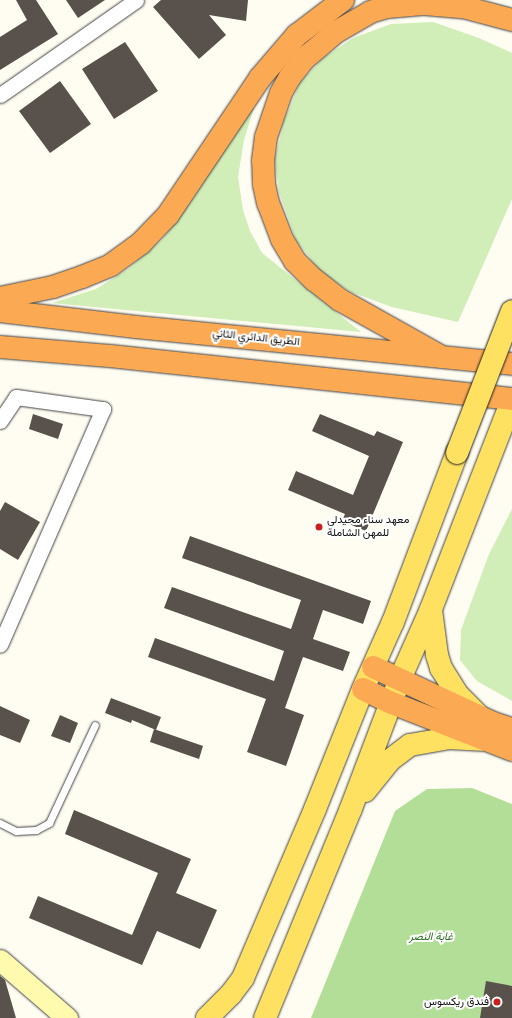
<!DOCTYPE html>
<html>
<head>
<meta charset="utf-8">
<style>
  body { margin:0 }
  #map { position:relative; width:512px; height:1018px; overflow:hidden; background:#fffdf2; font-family:"Roboto Serif",Vazirmatn,serif }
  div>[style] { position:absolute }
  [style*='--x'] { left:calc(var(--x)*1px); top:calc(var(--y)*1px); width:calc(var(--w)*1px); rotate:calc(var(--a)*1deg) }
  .green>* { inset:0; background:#d1edb8 }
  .forest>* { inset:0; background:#b3de97 }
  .building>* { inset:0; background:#59514b }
  .roads { filter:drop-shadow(0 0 1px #424242) drop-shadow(0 0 1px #424242) }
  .lane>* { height:7px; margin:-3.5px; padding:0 3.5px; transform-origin:3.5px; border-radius:3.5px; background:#fff }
  .street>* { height:15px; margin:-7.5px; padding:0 7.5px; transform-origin:7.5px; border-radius:7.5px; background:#fff }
  .secondary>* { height:21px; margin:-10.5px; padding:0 10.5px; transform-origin:10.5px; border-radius:10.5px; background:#fffaad }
  .primary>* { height:22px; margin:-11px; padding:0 11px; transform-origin:11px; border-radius:11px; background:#ffe162 }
  .highway>* { height:22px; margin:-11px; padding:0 11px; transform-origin:11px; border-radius:11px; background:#fca953 }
  .bridges { filter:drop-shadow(0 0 1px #202020) drop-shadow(0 0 1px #202020) }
  .primary-bridge>* { height:22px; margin:-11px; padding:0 11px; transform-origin:11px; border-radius:11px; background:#ffe162 }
  .dots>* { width:11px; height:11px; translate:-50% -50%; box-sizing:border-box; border:2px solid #fff; border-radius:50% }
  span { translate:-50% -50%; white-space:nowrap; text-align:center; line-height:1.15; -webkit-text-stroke:4px #fff; paint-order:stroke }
  .street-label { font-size:11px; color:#0f0f0f }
  .poi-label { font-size:11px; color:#0f0f0f }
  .left { translate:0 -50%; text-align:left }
  .right { translate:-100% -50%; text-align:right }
  .park-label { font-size:11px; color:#276c1b; font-style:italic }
</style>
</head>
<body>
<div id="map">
  <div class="green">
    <i style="clip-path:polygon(433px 22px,479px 38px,512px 53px,512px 199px,458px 322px,392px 307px,351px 292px,320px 271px,296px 240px,279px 192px,275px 159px,284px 121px,300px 83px,323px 58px,353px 38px,391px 24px)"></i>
    <i style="clip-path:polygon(257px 98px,244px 140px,238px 177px,243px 210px,250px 231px,262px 253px,361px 332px,52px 303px,96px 289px,128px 269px,162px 240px,193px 199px)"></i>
    <i style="clip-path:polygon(512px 509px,512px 701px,477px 681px,460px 660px,461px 630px,489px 554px)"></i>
  </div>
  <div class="forest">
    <i style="clip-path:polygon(472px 788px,512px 804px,512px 1018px,311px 1018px,395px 811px,427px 789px)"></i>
  </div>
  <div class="building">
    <i style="clip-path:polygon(16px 0,36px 0,58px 34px,0 70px,0 37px,27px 20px)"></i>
    <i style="clip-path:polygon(66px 0,105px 0,78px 18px)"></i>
    <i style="clip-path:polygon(161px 0,248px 0,246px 21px,209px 15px,226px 35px,199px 59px,153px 7px)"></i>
    <i style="clip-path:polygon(125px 42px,158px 91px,114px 119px,82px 69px)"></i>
    <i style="clip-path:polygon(60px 81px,91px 124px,50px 153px,19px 111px)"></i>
    <i style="clip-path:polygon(33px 414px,63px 424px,58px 439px,29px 429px)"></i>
    <i style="clip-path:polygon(320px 414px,374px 436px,377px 431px,403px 442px,366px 531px,342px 521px,345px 514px,288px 490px,296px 471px,353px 495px,369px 456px,312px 431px)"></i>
    <i style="clip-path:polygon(5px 502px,40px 522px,18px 560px,0 549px,0 511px)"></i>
    <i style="clip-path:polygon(190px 536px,371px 601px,363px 624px,323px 610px,313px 639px,350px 652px,343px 671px,303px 657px,285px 708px,304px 715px,286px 766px,247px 752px,266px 699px,148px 657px,155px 638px,274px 681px,284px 651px,164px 608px,172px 587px,291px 629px,301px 600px,182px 558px)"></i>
    <i style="clip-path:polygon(111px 698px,161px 717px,156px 730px,132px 720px,131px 723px,105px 713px)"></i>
    <i style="clip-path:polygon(0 706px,30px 720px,20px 743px,0 735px)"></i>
    <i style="clip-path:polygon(60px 715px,78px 723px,70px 743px,51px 736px)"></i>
    <i style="clip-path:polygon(154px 729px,203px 746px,199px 759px,150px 742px)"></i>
    <i style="clip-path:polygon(74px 810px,191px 859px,176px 893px,217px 910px,200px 949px,157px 931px,142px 965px,29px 918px,38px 896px,132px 935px,158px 873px,65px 834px)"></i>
    <i style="clip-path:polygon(0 976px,5px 980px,16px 1018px,0 1018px)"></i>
    <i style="clip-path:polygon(486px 981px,512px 986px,512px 1018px,480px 1018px)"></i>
  </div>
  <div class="roads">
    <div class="lane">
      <i style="--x:0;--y:823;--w:18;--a:27"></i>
      <i style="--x:16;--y:831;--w:20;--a:-3"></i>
      <i style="--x:36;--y:830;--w:15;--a:-28"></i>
      <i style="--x:49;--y:823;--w:108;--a:-64.9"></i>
    </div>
    <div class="street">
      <i style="--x:0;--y:95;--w:166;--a:-34.9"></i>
      <i style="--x:0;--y:421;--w:29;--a:-56"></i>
      <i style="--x:16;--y:397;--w:88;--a:7.9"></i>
      <i style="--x:103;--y:409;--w:257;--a:113.6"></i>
    </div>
    <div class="secondary">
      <i style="--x:0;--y:960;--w:89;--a:40.9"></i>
    </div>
    <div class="primary">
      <i style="--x:431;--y:610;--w:45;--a:82.4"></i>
      <i style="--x:437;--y:655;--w:14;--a:73"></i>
      <i style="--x:441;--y:668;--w:31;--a:58"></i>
      <i style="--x:457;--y:694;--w:30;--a:45"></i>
      <i style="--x:365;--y:791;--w:40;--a:-51"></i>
      <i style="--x:390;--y:760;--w:25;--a:-37"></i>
      <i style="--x:410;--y:745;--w:39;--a:-10"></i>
      <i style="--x:448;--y:738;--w:34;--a:3"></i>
      <i style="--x:207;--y:1018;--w:34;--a:-45"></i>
      <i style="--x:231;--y:994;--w:20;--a:-53"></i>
      <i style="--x:243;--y:978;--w:184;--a:-66.9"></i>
      <i style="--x:315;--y:809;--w:129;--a:-68.2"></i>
      <i style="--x:363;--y:689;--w:73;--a:-65.9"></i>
      <i style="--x:393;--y:622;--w:181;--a:-69.3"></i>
      <i style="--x:265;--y:1018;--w:224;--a:-67.7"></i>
      <i style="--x:350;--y:811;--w:141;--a:-69.3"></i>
      <i style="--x:400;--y:679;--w:77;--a:-66.1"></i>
      <i style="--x:431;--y:609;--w:224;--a:-68.8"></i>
    </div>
    <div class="highway">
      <i style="--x:0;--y:298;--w:54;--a:-11.7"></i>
      <i style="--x:53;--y:287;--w:31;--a:-19"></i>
      <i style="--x:82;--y:277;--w:31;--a:-22"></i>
      <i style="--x:111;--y:265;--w:37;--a:-36"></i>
      <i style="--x:141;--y:243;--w:39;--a:-46"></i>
      <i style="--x:168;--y:215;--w:165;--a:-56.1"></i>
      <i style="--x:260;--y:78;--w:57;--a:-49.3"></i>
      <i style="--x:297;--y:35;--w:58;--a:-37.3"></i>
      <i style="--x:0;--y:311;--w:137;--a:6.7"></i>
      <i style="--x:136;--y:327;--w:378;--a:5.6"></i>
      <i style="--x:0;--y:347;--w:110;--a:4.7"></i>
      <i style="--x:110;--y:356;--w:404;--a:6.1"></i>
      <i style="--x:442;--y:357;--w:117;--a:-150.8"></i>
      <i style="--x:340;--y:300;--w:33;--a:-142"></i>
      <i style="--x:314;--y:280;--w:27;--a:-135"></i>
      <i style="--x:295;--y:261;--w:26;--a:-121"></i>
      <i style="--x:282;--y:239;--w:39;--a:-111"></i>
      <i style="--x:268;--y:203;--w:19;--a:-102"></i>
      <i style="--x:264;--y:184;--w:23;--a:-92"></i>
      <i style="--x:263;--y:161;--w:24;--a:-83"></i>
      <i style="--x:266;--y:137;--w:46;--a:-71.2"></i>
      <i style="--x:281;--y:93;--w:18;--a:-61"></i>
      <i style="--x:290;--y:77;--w:23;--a:-52"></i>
      <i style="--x:304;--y:59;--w:42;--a:-40.2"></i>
      <i style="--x:336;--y:32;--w:39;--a:-30"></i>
      <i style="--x:370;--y:12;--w:18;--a:-16"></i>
      <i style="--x:387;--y:7;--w:38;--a:-5"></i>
      <i style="--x:425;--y:4;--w:38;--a:5"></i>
      <i style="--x:463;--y:7;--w:51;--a:14.9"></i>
      <i style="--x:373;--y:667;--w:132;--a:25"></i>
      <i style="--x:493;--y:723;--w:20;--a:18"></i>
      <i style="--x:363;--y:689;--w:32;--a:26"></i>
      <i style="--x:392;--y:703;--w:129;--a:21.4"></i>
    </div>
  </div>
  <div class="bridges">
    <div class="primary-bridge">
      <i style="--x:457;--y:453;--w:152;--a:-68.8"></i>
    </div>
  </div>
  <div class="dots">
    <i style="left:319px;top:527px;background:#c91f1e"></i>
    <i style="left:497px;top:1002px;background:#c91f1e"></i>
  </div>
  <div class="street-label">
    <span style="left:256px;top:338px;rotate:6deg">الطريق الدائري الثاني</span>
  </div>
  <div class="poi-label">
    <span class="left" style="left:327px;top:527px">معهد سناء محيدلي<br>للمهن الشاملة</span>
    <span class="right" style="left:489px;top:1002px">فندق ريكسوس</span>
  </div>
  <div class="park-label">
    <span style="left:431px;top:937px">غابة النصر</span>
  </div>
</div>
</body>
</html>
